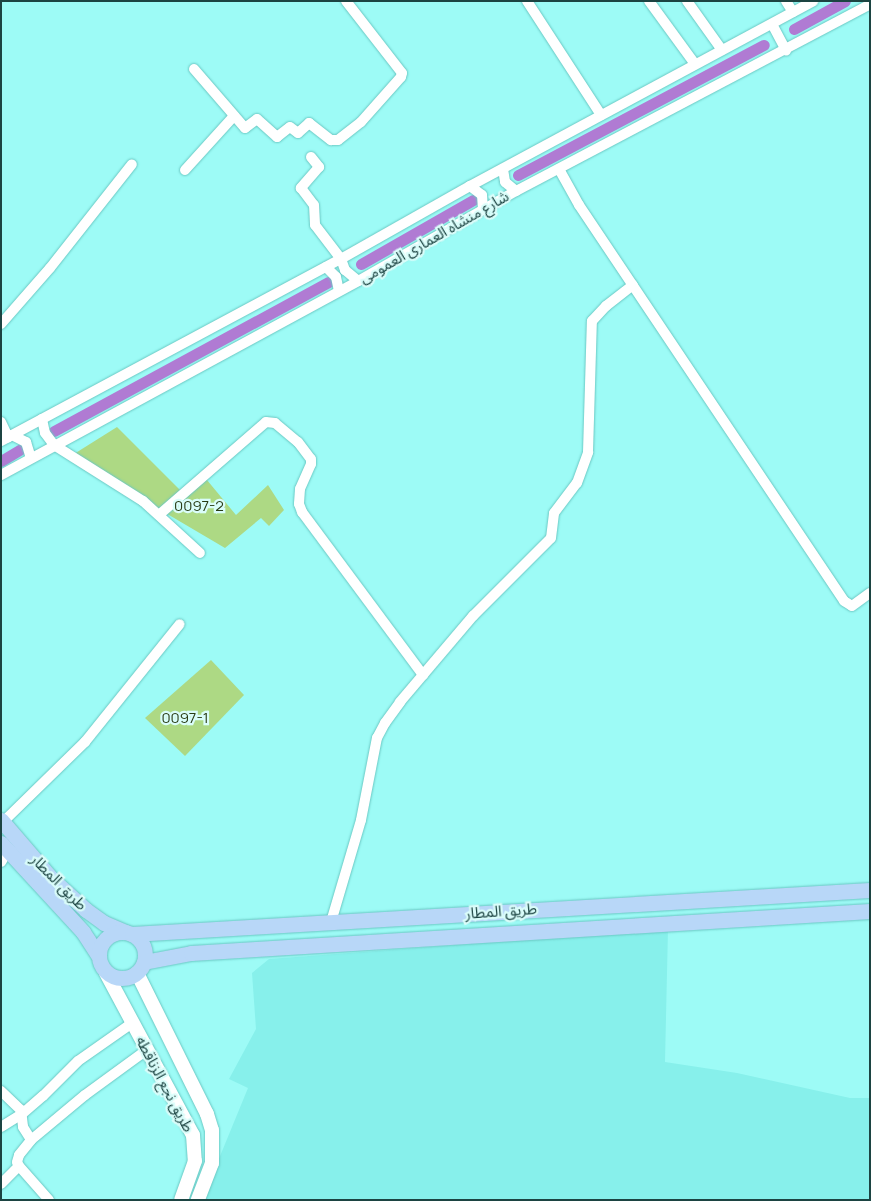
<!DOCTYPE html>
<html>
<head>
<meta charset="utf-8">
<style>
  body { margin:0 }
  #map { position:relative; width:871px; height:1201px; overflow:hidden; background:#9dfbf6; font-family:Manrope,"Noto Sans Arabic",sans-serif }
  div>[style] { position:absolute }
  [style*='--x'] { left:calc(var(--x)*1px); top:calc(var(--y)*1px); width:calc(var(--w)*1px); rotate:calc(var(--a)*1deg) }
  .built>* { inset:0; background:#87f0eb }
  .green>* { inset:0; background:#add984 }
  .canal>* { height:11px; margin:-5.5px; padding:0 5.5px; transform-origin:5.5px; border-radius:5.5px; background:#b07bd3 }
  .roads { filter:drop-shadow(0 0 1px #6ac8c3) drop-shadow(0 0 1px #6ac8c3) }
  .street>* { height:10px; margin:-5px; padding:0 5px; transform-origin:5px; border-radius:5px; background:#fff }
  .secondary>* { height:14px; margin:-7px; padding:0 7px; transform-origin:7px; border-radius:7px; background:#fff }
  .primary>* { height:15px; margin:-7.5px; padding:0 7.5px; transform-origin:7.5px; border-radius:7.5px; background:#b8d7f8 }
  .primary>.ring { margin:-7.5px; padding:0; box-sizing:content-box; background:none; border:15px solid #b8d7f8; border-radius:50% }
  span { translate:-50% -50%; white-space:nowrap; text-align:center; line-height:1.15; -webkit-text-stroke:4.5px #dafdfa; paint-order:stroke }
  .street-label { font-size:15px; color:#1c4442 }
  .park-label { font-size:15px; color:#283b14 }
  .frame { position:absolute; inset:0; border:2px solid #1c4442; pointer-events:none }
</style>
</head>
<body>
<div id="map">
  <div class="built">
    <i style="clip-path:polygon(668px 929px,665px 1062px,737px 1073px,850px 1098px,870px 1098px,870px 1200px,202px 1200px,248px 1088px,229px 1079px,256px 1029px,252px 973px,269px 959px)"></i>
  </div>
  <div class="green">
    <i style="clip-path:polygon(117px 427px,180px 490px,202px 474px,236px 515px,268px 485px,284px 510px,269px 526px,261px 518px,225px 548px,152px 505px,74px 454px)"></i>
    <i style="clip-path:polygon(211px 660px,244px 695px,185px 756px,145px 718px)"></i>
  </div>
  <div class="canal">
    <i style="--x:794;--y:29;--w:58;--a:-28.8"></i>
    <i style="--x:518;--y:175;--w:278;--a:-27.9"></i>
    <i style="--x:361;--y:264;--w:129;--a:-29.7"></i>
    <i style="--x:54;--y:431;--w:312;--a:-28.5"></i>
    <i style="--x:1;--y:461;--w:27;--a:-31"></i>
  </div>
  <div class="roads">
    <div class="street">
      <i style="--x:527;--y:1;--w:136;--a:57"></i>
      <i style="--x:649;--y:1;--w:78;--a:53.9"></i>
      <i style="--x:687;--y:1;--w:60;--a:54.5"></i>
      <i style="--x:786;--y:1;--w:13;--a:58"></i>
      <i style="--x:772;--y:24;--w:30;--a:62"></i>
      <i style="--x:194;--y:69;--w:78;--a:49.2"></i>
      <i style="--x:245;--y:128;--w:15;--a:-37"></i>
      <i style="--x:257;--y:119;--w:27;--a:42"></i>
      <i style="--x:277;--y:137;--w:16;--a:-38"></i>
      <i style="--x:290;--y:127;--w:10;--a:37"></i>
      <i style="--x:298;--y:133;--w:15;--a:-42"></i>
      <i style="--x:309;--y:123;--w:28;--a:38"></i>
      <i style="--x:331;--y:140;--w:7;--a:0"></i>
      <i style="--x:338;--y:140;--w:29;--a:-38"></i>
      <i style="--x:361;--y:122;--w:60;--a:-48.4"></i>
      <i style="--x:401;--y:77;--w:4;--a:-76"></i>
      <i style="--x:402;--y:73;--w:91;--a:-127.9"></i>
      <i style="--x:311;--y:157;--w:13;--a:51"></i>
      <i style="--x:319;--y:167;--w:28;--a:131"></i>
      <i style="--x:301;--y:188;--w:21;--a:53"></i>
      <i style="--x:314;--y:205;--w:20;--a:87"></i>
      <i style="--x:315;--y:225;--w:43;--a:52.6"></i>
      <i style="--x:341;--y:259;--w:12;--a:70"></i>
      <i style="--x:345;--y:270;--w:17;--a:40"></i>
      <i style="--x:503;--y:169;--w:13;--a:81"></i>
      <i style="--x:505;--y:182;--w:14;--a:39"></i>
      <i style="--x:559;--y:169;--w:41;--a:60.9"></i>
      <i style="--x:579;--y:205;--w:476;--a:56.2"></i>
      <i style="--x:844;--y:601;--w:9;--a:32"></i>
      <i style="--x:852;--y:606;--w:22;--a:-36"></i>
      <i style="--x:185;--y:170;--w:73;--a:-47.8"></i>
      <i style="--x:470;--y:186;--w:15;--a:37"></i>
      <i style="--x:482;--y:195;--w:14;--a:86"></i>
      <i style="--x:326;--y:267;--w:14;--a:45"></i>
      <i style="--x:336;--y:277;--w:14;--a:78"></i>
      <i style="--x:1;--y:324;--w:74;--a:-48.8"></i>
      <i style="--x:50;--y:268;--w:132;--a:-51.7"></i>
      <i style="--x:42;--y:419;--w:14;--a:78"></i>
      <i style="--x:45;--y:433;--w:15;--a:53"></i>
      <i style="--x:54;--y:445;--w:105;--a:32.2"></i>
      <i style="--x:143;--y:501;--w:77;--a:42.4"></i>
      <i style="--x:1;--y:422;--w:17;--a:65"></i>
      <i style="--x:12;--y:435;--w:16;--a:27"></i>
      <i style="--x:26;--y:442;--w:17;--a:73"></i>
      <i style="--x:1;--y:441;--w:386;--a:-28.2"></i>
      <i style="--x:341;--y:259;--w:148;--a:-29.5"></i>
      <i style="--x:470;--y:186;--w:390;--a:-28.3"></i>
      <i style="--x:1;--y:475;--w:406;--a:-28.5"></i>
      <i style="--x:358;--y:281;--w:182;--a:-29.7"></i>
      <i style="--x:516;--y:191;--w:400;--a:-27.8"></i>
      <i style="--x:160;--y:514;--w:140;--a:-41"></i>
      <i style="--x:266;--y:422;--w:9;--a:6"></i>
      <i style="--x:275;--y:423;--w:30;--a:40"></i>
      <i style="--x:298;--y:442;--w:21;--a:53"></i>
      <i style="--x:311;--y:459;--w:5;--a:90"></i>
      <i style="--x:311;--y:464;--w:27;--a:114"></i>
      <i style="--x:300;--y:489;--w:15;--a:94"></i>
      <i style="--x:299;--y:504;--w:9;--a:69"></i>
      <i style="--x:302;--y:512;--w:203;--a:53.4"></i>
      <i style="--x:3;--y:822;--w:115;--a:-44.3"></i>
      <i style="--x:85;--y:742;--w:151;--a:-51.2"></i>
      <i style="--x:1;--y:862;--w:13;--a:-58"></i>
      <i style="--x:331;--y:922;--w:106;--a:-73.6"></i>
      <i style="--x:361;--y:820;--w:84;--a:-79"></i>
      <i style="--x:377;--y:738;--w:17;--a:-62"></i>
      <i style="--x:385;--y:723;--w:26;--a:-54"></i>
      <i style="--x:400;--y:702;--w:113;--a:-49.7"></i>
      <i style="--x:473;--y:616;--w:110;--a:-45"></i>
      <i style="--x:551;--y:538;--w:25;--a:-83"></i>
      <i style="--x:554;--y:513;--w:38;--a:-53"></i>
      <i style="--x:577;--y:483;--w:33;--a:-70"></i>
      <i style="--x:588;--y:452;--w:131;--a:-88.3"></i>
      <i style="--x:592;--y:321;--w:21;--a:-47"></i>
      <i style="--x:606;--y:306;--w:34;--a:-38"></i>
      <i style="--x:1;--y:1091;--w:28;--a:44"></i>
      <i style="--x:21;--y:1110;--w:17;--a:83"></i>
      <i style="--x:23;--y:1127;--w:15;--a:58"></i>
      <i style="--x:1;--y:1127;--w:25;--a:-32"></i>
      <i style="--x:22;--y:1114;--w:28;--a:-41"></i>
      <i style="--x:43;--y:1096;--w:49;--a:-45"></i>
      <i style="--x:78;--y:1061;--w:66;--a:-35.1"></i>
      <i style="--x:1;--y:1184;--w:25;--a:-45"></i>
      <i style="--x:49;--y:1200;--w:45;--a:-131.4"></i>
      <i style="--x:19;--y:1166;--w:4;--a:-117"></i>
      <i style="--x:17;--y:1162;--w:7;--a:-74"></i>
      <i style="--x:19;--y:1155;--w:19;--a:-51"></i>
      <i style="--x:31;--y:1140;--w:70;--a:-39.8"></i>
      <i style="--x:85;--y:1095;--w:78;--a:-36.1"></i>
    </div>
    <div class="secondary">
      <i style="--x:106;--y:973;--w:184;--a:61.8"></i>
      <i style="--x:193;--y:1135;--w:26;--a:86"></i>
      <i style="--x:195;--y:1161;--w:41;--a:109.7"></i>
      <i style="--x:137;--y:973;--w:157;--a:63.6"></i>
      <i style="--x:207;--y:1114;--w:17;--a:73"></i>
      <i style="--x:212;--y:1130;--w:33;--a:90"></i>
      <i style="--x:212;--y:1163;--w:40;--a:111"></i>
    </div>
    <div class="primary">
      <i style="--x:1;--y:820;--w:78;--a:49.2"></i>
      <i style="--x:52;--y:879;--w:46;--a:42.4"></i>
      <i style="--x:86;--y:910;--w:22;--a:36"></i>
      <i style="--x:104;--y:923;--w:23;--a:23"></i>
      <i style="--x:1;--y:843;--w:121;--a:47.3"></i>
      <i style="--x:83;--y:932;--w:27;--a:57"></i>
      <i class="ring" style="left:99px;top:932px;width:31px;height:31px"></i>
      <i style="--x:132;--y:934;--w:739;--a:-3.41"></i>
      <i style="--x:144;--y:962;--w:48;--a:-10.8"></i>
      <i style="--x:191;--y:953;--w:680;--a:-3.54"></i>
    </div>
  </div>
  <div class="street-label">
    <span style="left:434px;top:237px;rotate:-30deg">شارع منشاه العمارى العمومى</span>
    <span style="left:59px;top:882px;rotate:45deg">طريق المطار</span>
    <span style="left:501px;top:911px;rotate:-4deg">طريق المطار</span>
    <span style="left:165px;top:1084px;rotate:62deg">طريق نجع الزناقطه</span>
  </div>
  <div class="park-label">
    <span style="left:199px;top:506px">0097-2</span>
    <span style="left:185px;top:718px">0097-1</span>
  </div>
  <div class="frame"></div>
</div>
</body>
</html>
